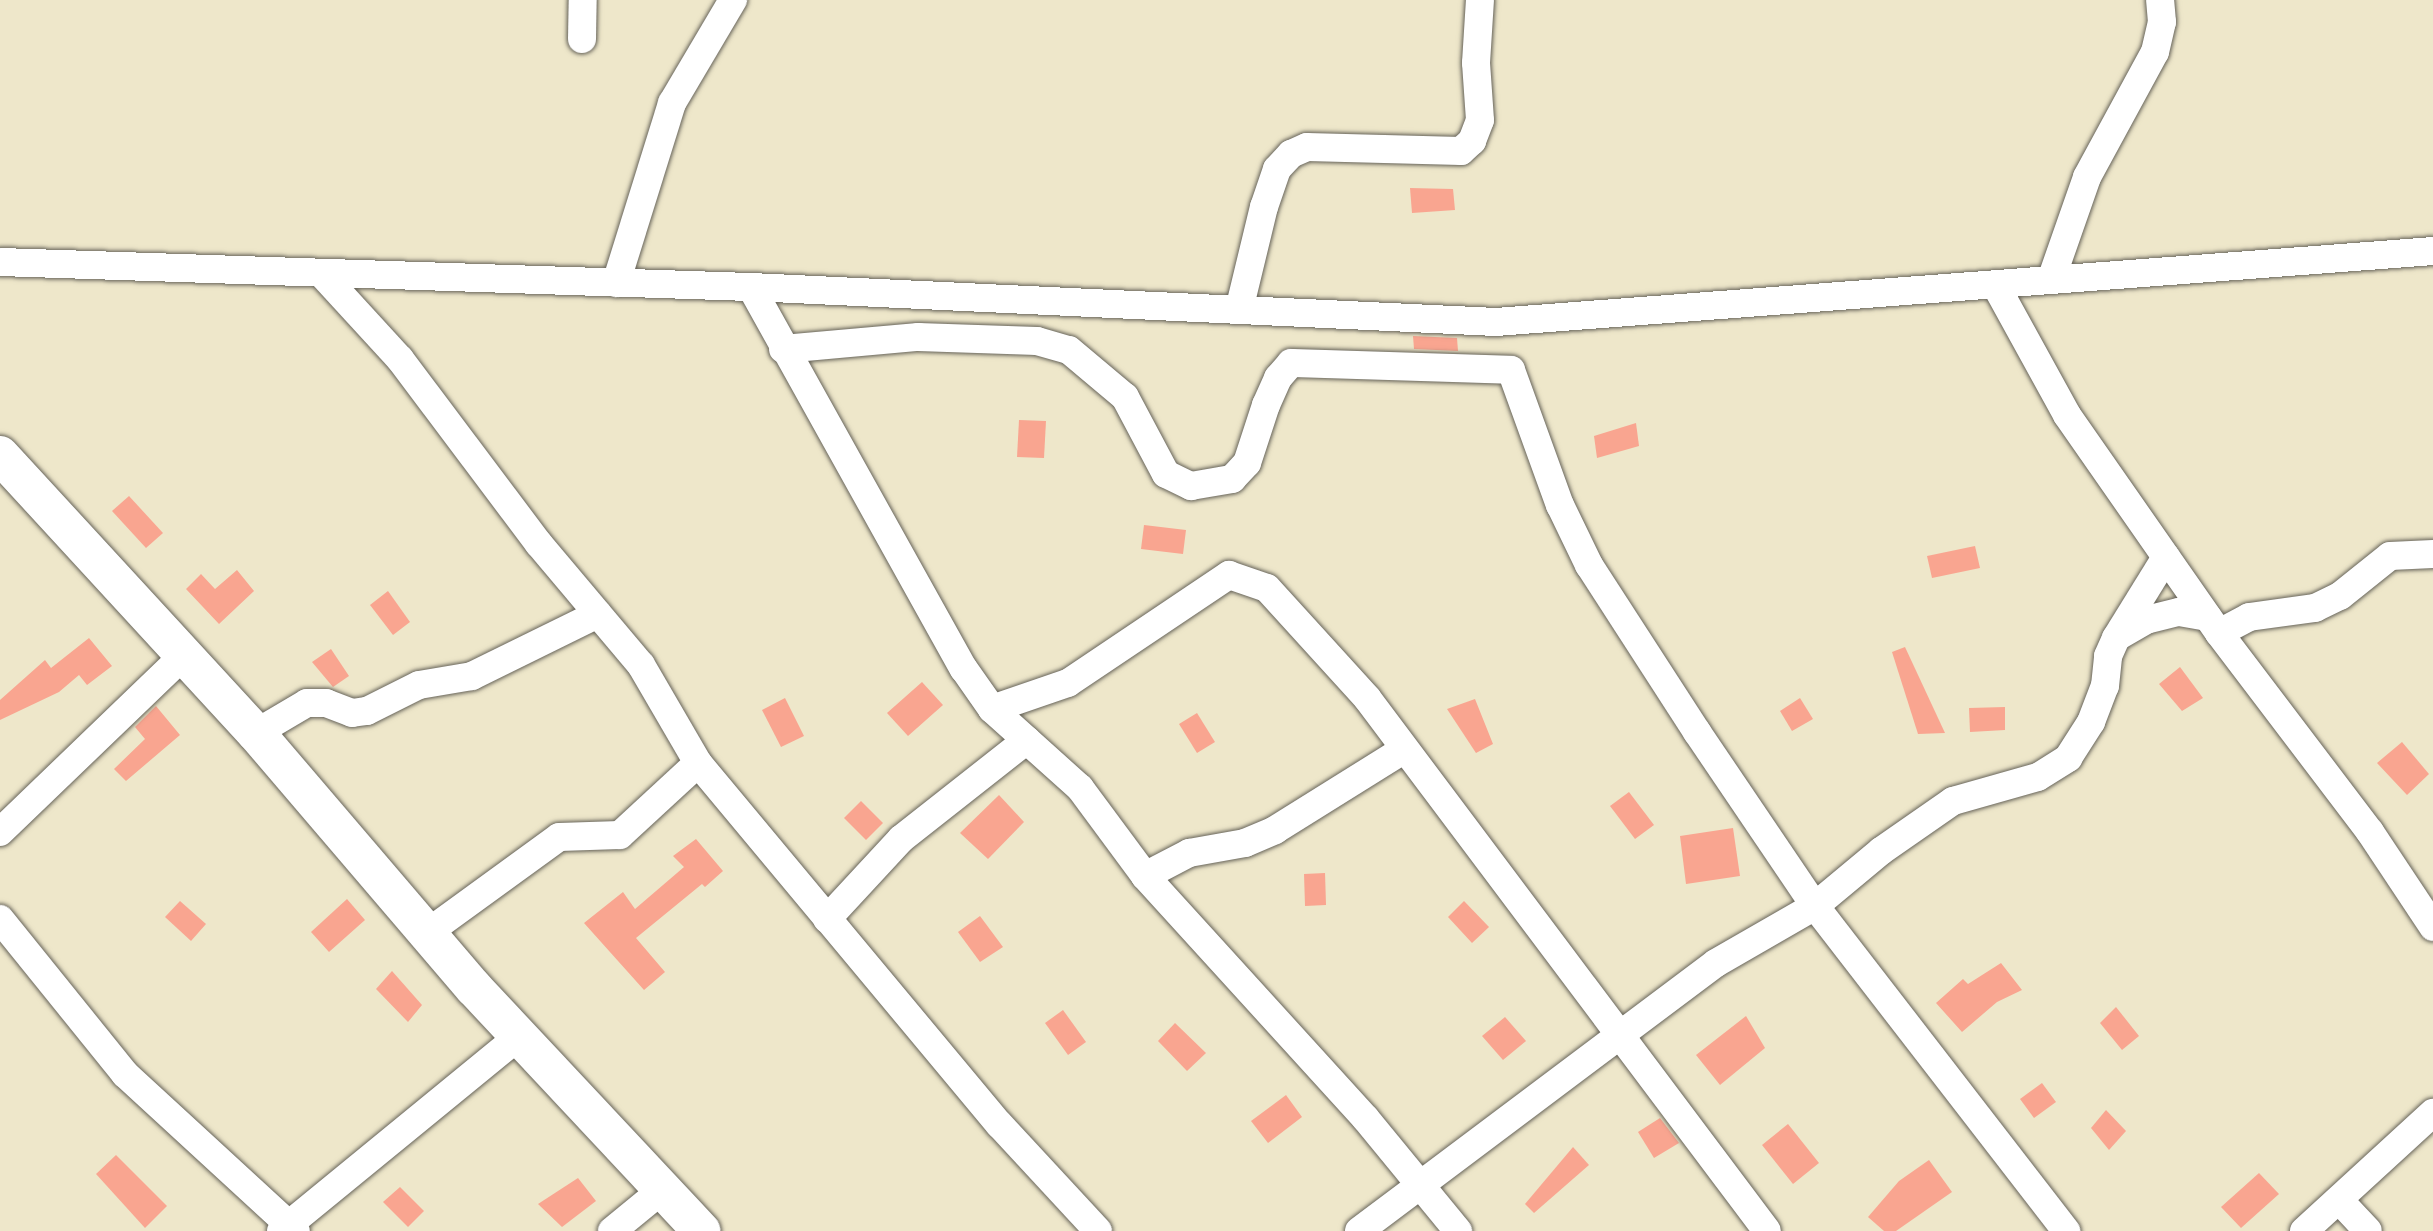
<!DOCTYPE html>
<html>
<head>
<meta charset="utf-8">
<style>
  body { margin:0 }
  #map { position:relative; width:2433px; height:1231px; overflow:hidden; background:#eee7ca; font-family:Vollkorn,serif }
  div>[style] { position:absolute }
  [style*='--x'] { left:calc(var(--x)*1px); top:calc(var(--y)*1px); width:calc(var(--w)*1px); rotate:calc(var(--a)*1deg) }
  .building>* { inset:0; background:#f9a590 }
  .roads { filter:drop-shadow(0 0 2px #666359) drop-shadow(0 0 2px #666359) }
  .street>* { height:28px; margin:-14px; padding:0 14px; transform-origin:14px; border-radius:14px; background:#fff }
  .secondary>* { height:38px; margin:-19px; padding:0 19px; transform-origin:19px; border-radius:19px; background:#fff }
  span { translate:-50% -50%; white-space:nowrap; text-align:center; line-height:1.15; -webkit-text-stroke:8px #fbf7ec; paint-order:stroke }
</style>
</head>
<body>
<div id="map">
  <div class="building">
    <i style="clip-path:polygon(1410px 188px,1453px 189px,1455px 210px,1412px 213px)"></i>
    <i style="clip-path:polygon(1413px 336px,1457px 338px,1458px 351px,1414px 349px)"></i>
    <i style="clip-path:polygon(1019px 420px,1046px 421px,1044px 458px,1017px 457px)"></i>
    <i style="clip-path:polygon(1636px 423px,1639px 446px,1597px 458px,1594px 436px)"></i>
    <i style="clip-path:polygon(129px 496px,163px 533px,146px 548px,112px 511px)"></i>
    <i style="clip-path:polygon(1144px 525px,1186px 530px,1183px 554px,1141px 549px)"></i>
    <i style="clip-path:polygon(1975px 546px,1980px 568px,1932px 578px,1927px 556px)"></i>
    <i style="clip-path:polygon(237px 570px,254px 591px,219px 624px,186px 589px,201px 574px,215px 589px)"></i>
    <i style="clip-path:polygon(388px 591px,410px 622px,393px 635px,370px 605px)"></i>
    <i style="clip-path:polygon(89px 638px,112px 666px,87px 685px,79px 675px,59px 692px,0 720px,0 700px,45px 660px,51px 668px)"></i>
    <i style="clip-path:polygon(1905px 647px,1945px 733px,1918px 734px,1892px 652px)"></i>
    <i style="clip-path:polygon(331px 649px,349px 676px,333px 687px,312px 662px)"></i>
    <i style="clip-path:polygon(2180px 667px,2203px 698px,2182px 711px,2159px 684px)"></i>
    <i style="clip-path:polygon(922px 682px,943px 705px,908px 736px,887px 713px)"></i>
    <i style="clip-path:polygon(785px 698px,804px 736px,781px 747px,762px 710px)"></i>
    <i style="clip-path:polygon(1800px 698px,1813px 719px,1792px 731px,1780px 711px)"></i>
    <i style="clip-path:polygon(1475px 699px,1493px 744px,1476px 753px,1447px 709px)"></i>
    <i style="clip-path:polygon(156px 706px,180px 735px,126px 781px,114px 769px,145px 739px,135px 727px)"></i>
    <i style="clip-path:polygon(2005px 707px,2005px 730px,1970px 732px,1969px 708px)"></i>
    <i style="clip-path:polygon(1197px 713px,1215px 742px,1197px 753px,1179px 724px)"></i>
    <i style="clip-path:polygon(2402px 742px,2429px 774px,2407px 795px,2377px 763px)"></i>
    <i style="clip-path:polygon(1629px 792px,1654px 825px,1635px 839px,1610px 806px)"></i>
    <i style="clip-path:polygon(999px 795px,1024px 822px,988px 859px,960px 833px)"></i>
    <i style="clip-path:polygon(861px 801px,883px 823px,866px 840px,844px 818px)"></i>
    <i style="clip-path:polygon(1733px 828px,1740px 876px,1686px 884px,1680px 836px)"></i>
    <i style="clip-path:polygon(696px 839px,723px 871px,705px 887px,702px 884px,636px 938px,665px 972px,644px 990px,584px 923px,623px 892px,635px 909px,684px 867px,673px 856px)"></i>
    <i style="clip-path:polygon(1325px 873px,1326px 905px,1305px 906px,1304px 874px)"></i>
    <i style="clip-path:polygon(347px 899px,365px 920px,329px 952px,311px 932px)"></i>
    <i style="clip-path:polygon(180px 901px,206px 924px,191px 941px,165px 917px)"></i>
    <i style="clip-path:polygon(1464px 901px,1489px 927px,1472px 943px,1448px 917px)"></i>
    <i style="clip-path:polygon(980px 916px,1003px 947px,980px 962px,958px 932px)"></i>
    <i style="clip-path:polygon(2001px 963px,2022px 990px,1997px 1002px,1962px 1032px,1936px 1003px,1963px 979px,1968px 984px)"></i>
    <i style="clip-path:polygon(392px 971px,422px 1005px,408px 1022px,376px 989px)"></i>
    <i style="clip-path:polygon(2116px 1007px,2139px 1036px,2122px 1050px,2100px 1023px)"></i>
    <i style="clip-path:polygon(1063px 1010px,1086px 1042px,1068px 1055px,1045px 1023px)"></i>
    <i style="clip-path:polygon(1746px 1016px,1765px 1048px,1720px 1085px,1696px 1055px)"></i>
    <i style="clip-path:polygon(1505px 1017px,1526px 1041px,1503px 1060px,1482px 1036px)"></i>
    <i style="clip-path:polygon(1175px 1023px,1206px 1053px,1187px 1071px,1158px 1041px)"></i>
    <i style="clip-path:polygon(2042px 1083px,2056px 1102px,2034px 1118px,2020px 1099px)"></i>
    <i style="clip-path:polygon(1286px 1095px,1302px 1117px,1268px 1143px,1251px 1121px)"></i>
    <i style="clip-path:polygon(2106px 1110px,2126px 1131px,2109px 1150px,2091px 1128px)"></i>
    <i style="clip-path:polygon(1660px 1118px,1679px 1143px,1654px 1158px,1638px 1132px)"></i>
    <i style="clip-path:polygon(1788px 1124px,1819px 1163px,1793px 1184px,1762px 1145px)"></i>
    <i style="clip-path:polygon(1573px 1147px,1589px 1165px,1534px 1213px,1525px 1204px)"></i>
    <i style="clip-path:polygon(116px 1155px,167px 1206px,145px 1228px,96px 1174px)"></i>
    <i style="clip-path:polygon(1929px 1160px,1952px 1192px,1896px 1231px,1884px 1231px,1868px 1217px,1899px 1181px)"></i>
    <i style="clip-path:polygon(2259px 1173px,2279px 1194px,2241px 1228px,2221px 1207px)"></i>
    <i style="clip-path:polygon(578px 1178px,596px 1201px,562px 1227px,538px 1204px)"></i>
    <i style="clip-path:polygon(400px 1187px,424px 1211px,408px 1227px,383px 1202px)"></i>
  </div>
  <div class="roads">
    <div class="street">
      <i style="--x:582;--y:39;--w:39;--a:-89"></i>
      <i style="--x:0;--y:262;--w:751;--a:1.91"></i>
      <i style="--x:751;--y:287;--w:746;--a:2.69"></i>
      <i style="--x:1496;--y:322;--w:940;--a:-4.33"></i>
      <i style="--x:322;--y:274;--w:115;--a:47.5"></i>
      <i style="--x:400;--y:359;--w:231;--a:53.1"></i>
      <i style="--x:539;--y:544;--w:158;--a:49.9"></i>
      <i style="--x:641;--y:665;--w:113;--a:59.8"></i>
      <i style="--x:698;--y:763;--w:471;--a:50.2"></i>
      <i style="--x:1000;--y:1125;--w:144;--a:47.2"></i>
      <i style="--x:2051;--y:280;--w:109;--a:-70.7"></i>
      <i style="--x:2087;--y:177;--w:142;--a:-61.5"></i>
      <i style="--x:2155;--y:52;--w:31;--a:-77"></i>
      <i style="--x:2162;--y:22;--w:22;--a:-95"></i>
      <i style="--x:616;--y:283;--w:189;--a:-72.7"></i>
      <i style="--x:672;--y:103;--w:120;--a:-59.4"></i>
      <i style="--x:1995;--y:284;--w:149;--a:61.2"></i>
      <i style="--x:2067;--y:415;--w:266;--a:55.1"></i>
      <i style="--x:2219;--y:633;--w:250;--a:52.8"></i>
      <i style="--x:2370;--y:832;--w:114;--a:56.4"></i>
      <i style="--x:751;--y:287;--w:437;--a:60.9"></i>
      <i style="--x:964;--y:669;--w:49;--a:55"></i>
      <i style="--x:992;--y:709;--w:118;--a:41.9"></i>
      <i style="--x:1080;--y:788;--w:109;--a:53.5"></i>
      <i style="--x:1145;--y:876;--w:328;--a:47.7"></i>
      <i style="--x:1366;--y:1119;--w:145;--a:50.6"></i>
      <i style="--x:1239;--y:310;--w:106;--a:-76.4"></i>
      <i style="--x:1264;--y:207;--w:40;--a:-71.1"></i>
      <i style="--x:1277;--y:169;--w:21;--a:-47"></i>
      <i style="--x:1291;--y:154;--w:17;--a:-24"></i>
      <i style="--x:1307;--y:147;--w:154;--a:1.5"></i>
      <i style="--x:1461;--y:151;--w:15;--a:-42"></i>
      <i style="--x:1472;--y:141;--w:22;--a:-69"></i>
      <i style="--x:1480;--y:120;--w:57;--a:-94"></i>
      <i style="--x:1476;--y:63;--w:63;--a:-86.4"></i>
      <i style="--x:783;--y:349;--w:136;--a:-5.1"></i>
      <i style="--x:918;--y:337;--w:119;--a:1.9"></i>
      <i style="--x:1037;--y:341;--w:33;--a:16"></i>
      <i style="--x:1069;--y:350;--w:73;--a:40"></i>
      <i style="--x:1125;--y:397;--w:87;--a:62"></i>
      <i style="--x:1166;--y:474;--w:28;--a:26"></i>
      <i style="--x:1191;--y:486;--w:42;--a:-9.7"></i>
      <i style="--x:1232;--y:479;--w:22;--a:-47"></i>
      <i style="--x:1247;--y:463;--w:61;--a:-71.9"></i>
      <i style="--x:1266;--y:405;--w:30;--a:-66"></i>
      <i style="--x:1278;--y:378;--w:20;--a:-49"></i>
      <i style="--x:1291;--y:363;--w:220;--a:1.8"></i>
      <i style="--x:1511;--y:370;--w:144;--a:70.1"></i>
      <i style="--x:1560;--y:505;--w:67;--a:64.2"></i>
      <i style="--x:1589;--y:565;--w:199;--a:57.1"></i>
      <i style="--x:1697;--y:732;--w:210;--a:55.9"></i>
      <i style="--x:1815;--y:906;--w:411;--a:52.3"></i>
      <i style="--x:2219;--y:633;--w:34;--a:-28"></i>
      <i style="--x:2249;--y:617;--w:67;--a:-7.8"></i>
      <i style="--x:2315;--y:608;--w:28;--a:-26"></i>
      <i style="--x:2340;--y:596;--w:64;--a:-38.7"></i>
      <i style="--x:2390;--y:556;--w:43;--a:-2.7"></i>
      <i style="--x:2117;--y:637;--w:34;--a:-30"></i>
      <i style="--x:2146;--y:620;--w:34;--a:-14"></i>
      <i style="--x:2179;--y:612;--w:29;--a:10"></i>
      <i style="--x:992;--y:709;--w:80;--a:-18.9"></i>
      <i style="--x:1068;--y:683;--w:194;--a:-33.9"></i>
      <i style="--x:1229;--y:575;--w:40;--a:18.9"></i>
      <i style="--x:1267;--y:588;--w:149;--a:47.7"></i>
      <i style="--x:1367;--y:698;--w:666;--a:53.11"></i>
      <i style="--x:256;--y:733;--w:59;--a:-30.5"></i>
      <i style="--x:307;--y:703;--w:19;--a:0"></i>
      <i style="--x:326;--y:703;--w:28;--a:21"></i>
      <i style="--x:352;--y:713;--w:15;--a:-8"></i>
      <i style="--x:367;--y:711;--w:58;--a:-26.6"></i>
      <i style="--x:419;--y:685;--w:54;--a:-9.6"></i>
      <i style="--x:472;--y:676;--w:140;--a:-26.2"></i>
      <i style="--x:0;--y:832;--w:257;--a:-43.9"></i>
      <i style="--x:1145;--y:876;--w:50;--a:-27.6"></i>
      <i style="--x:1189;--y:853;--w:57;--a:-10.1"></i>
      <i style="--x:1245;--y:843;--w:33;--a:-23"></i>
      <i style="--x:1275;--y:830;--w:151;--a:-32"></i>
      <i style="--x:0;--y:919;--w:199;--a:51.1"></i>
      <i style="--x:125;--y:1074;--w:232;--a:42.6"></i>
      <i style="--x:827;--y:919;--w:109;--a:-47.2"></i>
      <i style="--x:901;--y:839;--w:160;--a:-38.2"></i>
      <i style="--x:427;--y:933;--w:163;--a:-36"></i>
      <i style="--x:559;--y:837;--w:61;--a:-1.9"></i>
      <i style="--x:620;--y:835;--w:106;--a:-42.7"></i>
      <i style="--x:2339;--y:1200;--w:42;--a:46.9"></i>
      <i style="--x:281;--y:1231;--w:308;--a:-39.3"></i>
      <i style="--x:612;--y:1231;--w:65;--a:-39.4"></i>
      <i style="--x:1359;--y:1231;--w:446;--a:-36.9"></i>
      <i style="--x:1716;--y:963;--w:114;--a:-29.9"></i>
      <i style="--x:1815;--y:906;--w:86;--a:-39.8"></i>
      <i style="--x:1881;--y:851;--w:88;--a:-34.8"></i>
      <i style="--x:1953;--y:801;--w:88;--a:-15.8"></i>
      <i style="--x:2038;--y:777;--w:36;--a:-32"></i>
      <i style="--x:2068;--y:758;--w:43;--a:-57.4"></i>
      <i style="--x:2091;--y:722;--w:39;--a:-69"></i>
      <i style="--x:2105;--y:686;--w:30;--a:-84"></i>
      <i style="--x:2108;--y:656;--w:20;--a:-66"></i>
      <i style="--x:2116;--y:638;--w:95;--a:-58.3"></i>
      <i style="--x:2304;--y:1231;--w:175;--a:-42.5"></i>
    </div>
    <div class="secondary">
      <i style="--x:0;--y:455;--w:378;--a:47.4"></i>
      <i style="--x:256;--y:733;--w:335;--a:49.5"></i>
      <i style="--x:474;--y:988;--w:333;--a:46.9"></i>
    </div>
  </div>
</div>
</body>
</html>
